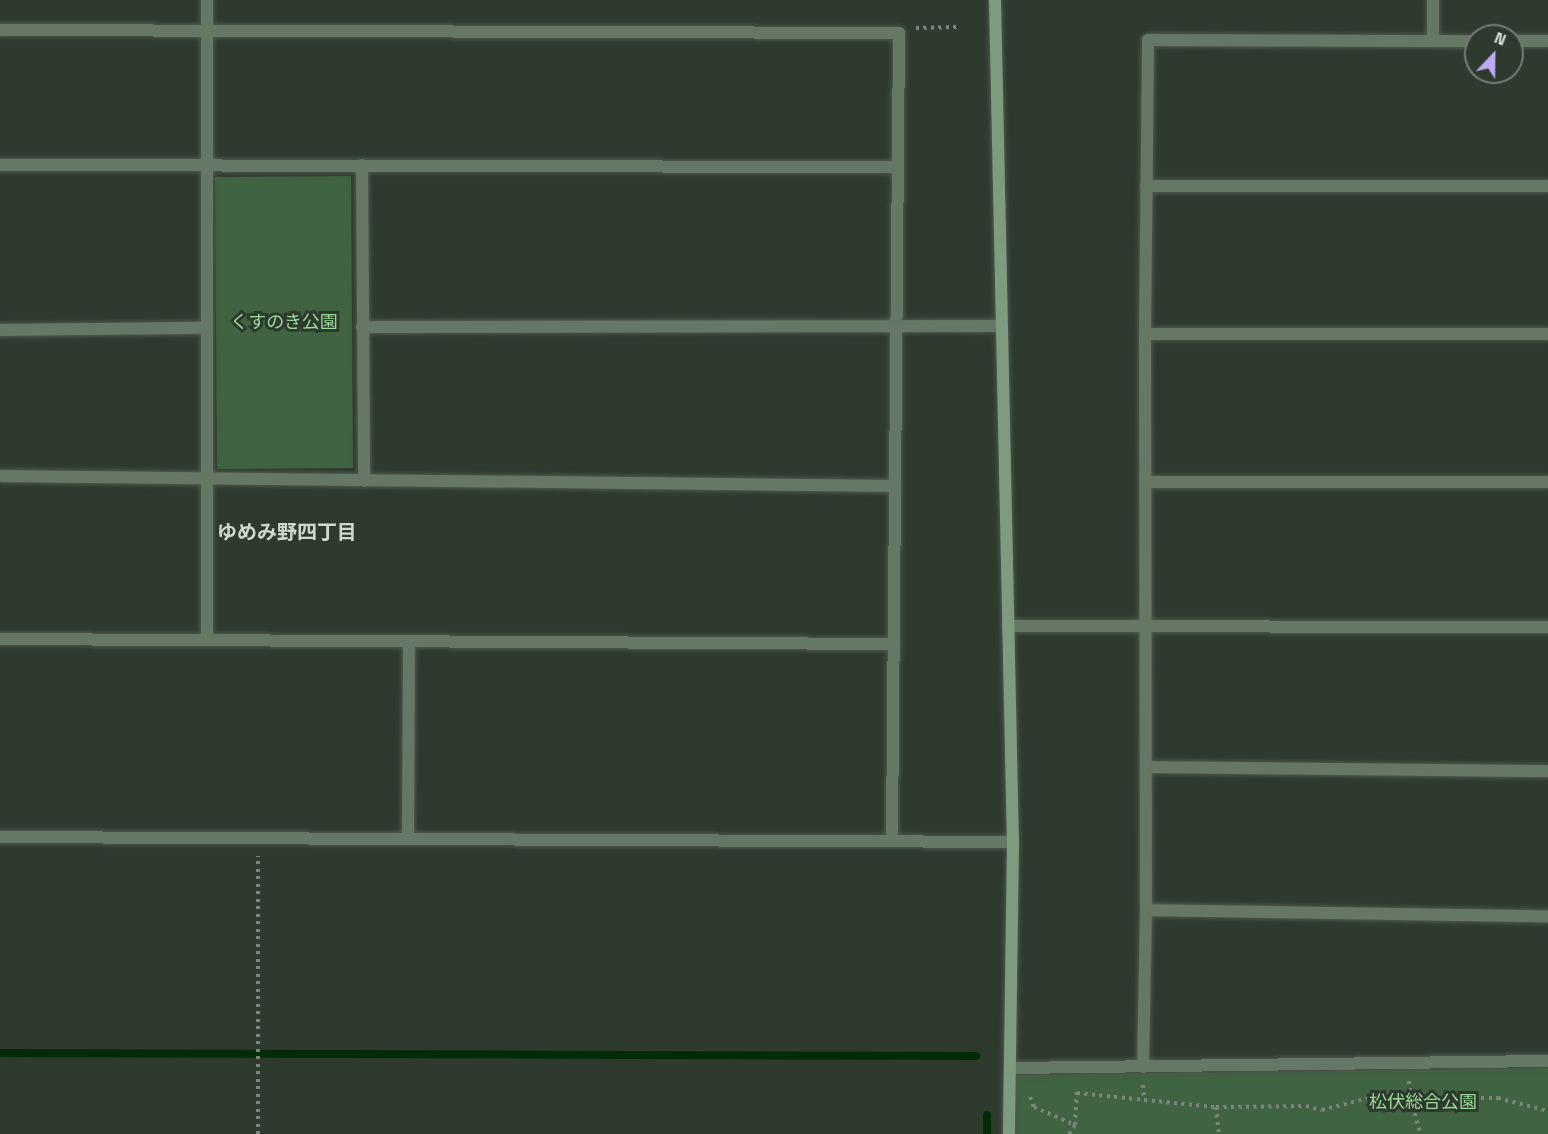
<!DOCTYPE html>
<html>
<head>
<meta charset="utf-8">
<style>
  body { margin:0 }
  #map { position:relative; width:1548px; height:1134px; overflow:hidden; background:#2f3a2f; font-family:"Space Grotesk","Noto Sans JP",sans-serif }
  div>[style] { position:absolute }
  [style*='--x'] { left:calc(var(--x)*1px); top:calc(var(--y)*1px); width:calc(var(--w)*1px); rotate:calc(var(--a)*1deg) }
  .green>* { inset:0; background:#406341 }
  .stream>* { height:8px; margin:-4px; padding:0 4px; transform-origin:4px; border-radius:4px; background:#022c07 }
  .path>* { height:4px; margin-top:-2px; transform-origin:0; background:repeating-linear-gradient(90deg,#7c857c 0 3px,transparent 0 7.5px) }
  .roads { filter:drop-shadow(0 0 2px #4e584e) drop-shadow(0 0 2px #4e584e) }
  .street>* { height:12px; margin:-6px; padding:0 6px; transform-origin:6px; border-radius:6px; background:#657765 }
  .secondary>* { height:12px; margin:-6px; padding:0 6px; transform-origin:6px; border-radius:6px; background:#7f9b7f }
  span { translate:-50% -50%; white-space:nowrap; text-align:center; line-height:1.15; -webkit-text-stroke:6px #2f3a2f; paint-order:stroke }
  .park-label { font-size:18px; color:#98d899 }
  .neighbourhood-label { font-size:20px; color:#ccdacc; font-weight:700 }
  .north { position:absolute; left:1464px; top:24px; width:60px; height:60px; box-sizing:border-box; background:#2f3a2f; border:2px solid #747d74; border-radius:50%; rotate:22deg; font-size:16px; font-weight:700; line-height:24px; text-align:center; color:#dbe2db }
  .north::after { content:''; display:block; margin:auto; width:21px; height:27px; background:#bcaaf5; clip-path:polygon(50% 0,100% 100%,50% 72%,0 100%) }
</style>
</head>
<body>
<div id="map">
  <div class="green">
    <i style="clip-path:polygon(351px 176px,353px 468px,217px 469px,215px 177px)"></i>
    <i style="clip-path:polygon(1548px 1068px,1548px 1134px,1012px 1134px,1015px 1075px)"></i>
  </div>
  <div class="stream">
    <i style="--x:0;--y:1053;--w:976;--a:0.18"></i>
    <i style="--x:987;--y:1134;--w:19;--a:-90"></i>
  </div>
  <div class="path">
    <i style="--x:916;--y:28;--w:43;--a:-1.3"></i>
    <i style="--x:1409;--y:1081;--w:18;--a:87"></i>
    <i style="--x:1410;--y:1099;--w:37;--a:73"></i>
    <i style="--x:1143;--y:1085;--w:15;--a:86"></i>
    <i style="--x:1077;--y:1093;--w:140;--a:5.8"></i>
    <i style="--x:1216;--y:1107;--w:90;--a:-0.6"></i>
    <i style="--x:1306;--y:1106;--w:16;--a:14"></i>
    <i style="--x:1322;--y:1110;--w:49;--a:-14.3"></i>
    <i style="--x:1369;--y:1098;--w:129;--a:0"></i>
    <i style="--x:1498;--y:1098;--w:52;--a:14.6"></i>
    <i style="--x:1030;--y:1097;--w:11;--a:68"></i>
    <i style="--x:1034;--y:1107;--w:45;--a:23.7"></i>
    <i style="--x:1075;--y:1125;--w:33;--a:-87"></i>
    <i style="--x:1216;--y:1107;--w:27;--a:84"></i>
    <i style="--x:258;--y:1134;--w:278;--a:-90"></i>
    <i style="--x:1069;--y:1134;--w:11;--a:-56"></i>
  </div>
  <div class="roads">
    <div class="street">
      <i style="--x:207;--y:0;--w:640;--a:90"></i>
      <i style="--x:0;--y:30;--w:899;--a:0.19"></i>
      <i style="--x:899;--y:33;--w:808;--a:90.5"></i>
      <i style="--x:1433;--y:41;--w:41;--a:-90"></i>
      <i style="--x:1512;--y:41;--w:36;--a:0"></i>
      <i style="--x:0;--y:165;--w:898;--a:0.13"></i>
      <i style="--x:362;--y:165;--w:316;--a:89.6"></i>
      <i style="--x:1146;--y:186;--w:402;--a:0"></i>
      <i style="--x:362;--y:327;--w:640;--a:-0.09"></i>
      <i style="--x:0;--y:330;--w:207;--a:-0.6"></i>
      <i style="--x:1145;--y:334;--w:403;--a:0"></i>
      <i style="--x:0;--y:476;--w:895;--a:0.64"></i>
      <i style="--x:1146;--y:482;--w:402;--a:0"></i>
      <i style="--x:1008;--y:626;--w:540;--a:0.11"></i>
      <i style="--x:0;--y:639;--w:894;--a:0.32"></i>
      <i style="--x:1146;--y:767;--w:402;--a:0.6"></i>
      <i style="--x:0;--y:837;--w:1013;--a:0.28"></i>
      <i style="--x:408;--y:839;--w:198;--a:-89.7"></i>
      <i style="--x:1146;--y:910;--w:402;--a:0.9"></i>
      <i style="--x:1143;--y:1067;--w:157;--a:-88.9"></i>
      <i style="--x:1146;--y:910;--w:576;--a:-90.1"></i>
      <i style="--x:1145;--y:334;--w:294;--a:-89.4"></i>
      <i style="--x:1148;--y:40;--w:328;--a:0.2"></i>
      <i style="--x:1011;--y:1068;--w:537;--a:-0.75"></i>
    </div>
    <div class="secondary">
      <i style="--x:995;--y:0;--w:842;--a:88.78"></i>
      <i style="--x:1013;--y:842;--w:292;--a:90.8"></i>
    </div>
  </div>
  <div class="park-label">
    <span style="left:284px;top:322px">くすのき公園</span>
    <span style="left:1423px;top:1102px">松伏総合公園</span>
  </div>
  <div class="neighbourhood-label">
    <span style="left:287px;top:532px">ゆめみ野四丁目</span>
  </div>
  <div class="north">N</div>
</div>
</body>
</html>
